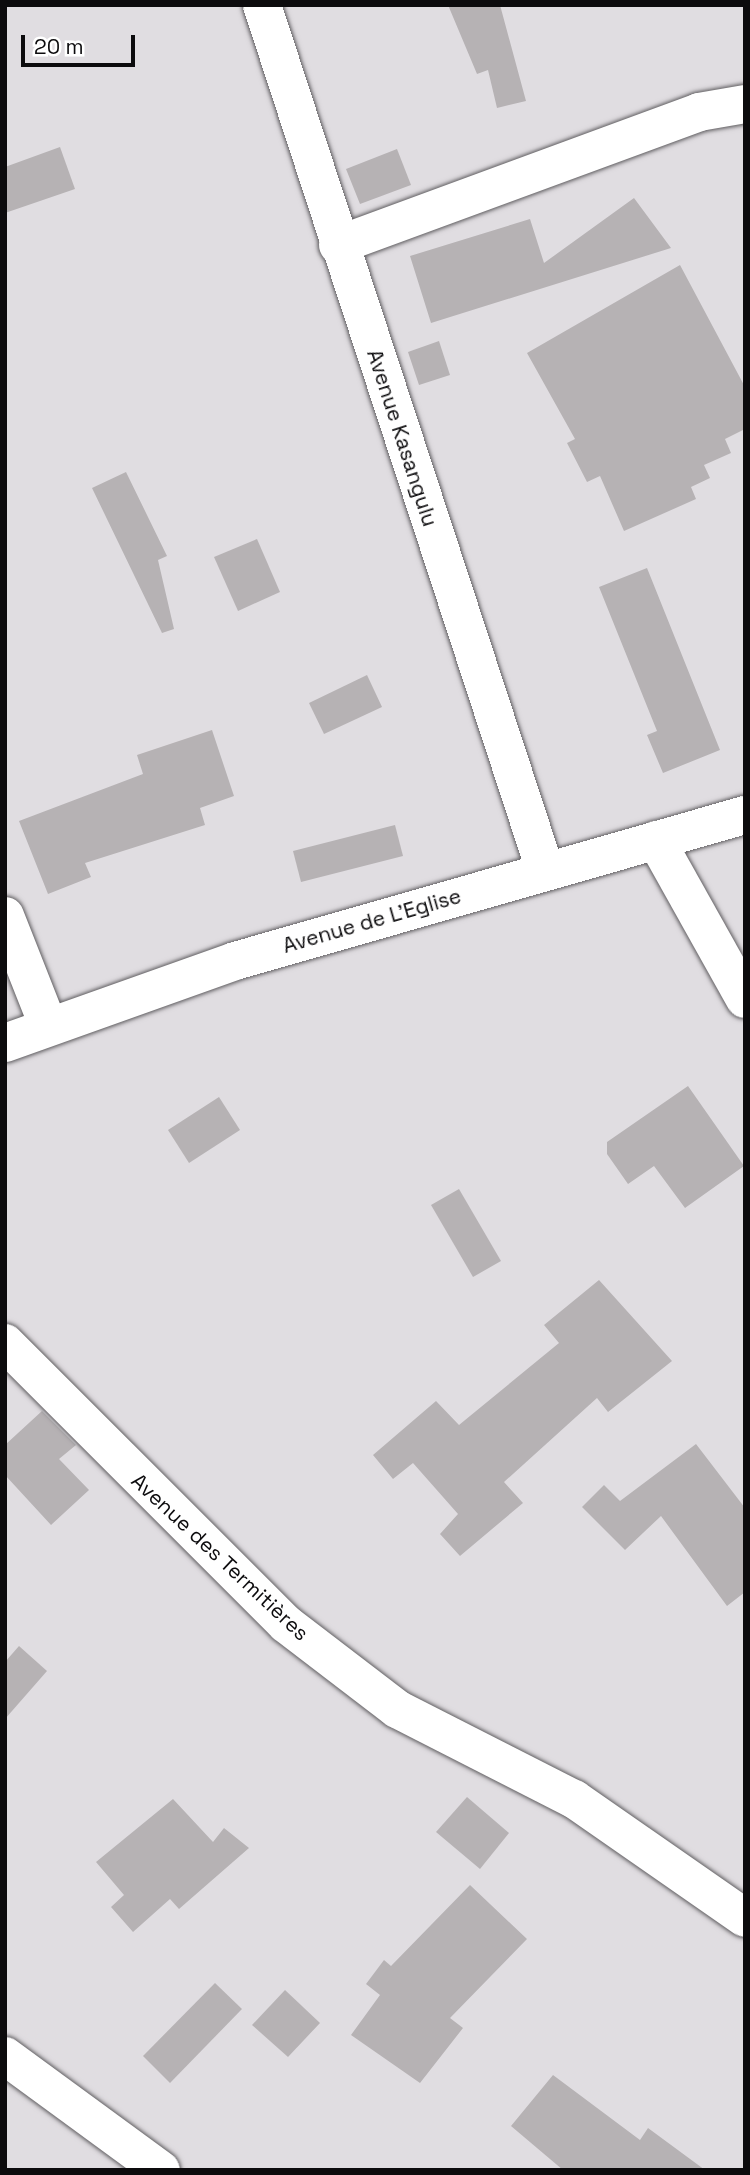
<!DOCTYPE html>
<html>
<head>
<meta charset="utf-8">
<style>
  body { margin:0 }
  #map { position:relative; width:750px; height:2175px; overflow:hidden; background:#e0dde1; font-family:"Space Grotesk",sans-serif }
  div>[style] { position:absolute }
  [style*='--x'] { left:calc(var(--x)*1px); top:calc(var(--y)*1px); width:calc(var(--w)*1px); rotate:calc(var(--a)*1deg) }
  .building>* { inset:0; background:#b6b2b4 }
  .roads { filter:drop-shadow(0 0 2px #605e61) drop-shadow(0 0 2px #605e61) }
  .street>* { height:38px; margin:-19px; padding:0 19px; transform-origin:19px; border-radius:19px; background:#fff }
  .secondary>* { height:38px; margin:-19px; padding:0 19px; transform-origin:19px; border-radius:19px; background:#fff }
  span { translate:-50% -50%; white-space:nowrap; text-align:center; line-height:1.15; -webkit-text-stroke:5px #fff; paint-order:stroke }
  .street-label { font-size:21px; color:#0c0b0d }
  .frame { position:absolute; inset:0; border:7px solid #0c0b0d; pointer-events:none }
  .scale { position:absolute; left:21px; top:35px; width:114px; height:32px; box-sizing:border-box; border:4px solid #0c0b0d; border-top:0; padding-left:9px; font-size:21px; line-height:24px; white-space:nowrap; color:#0c0b0d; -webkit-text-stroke:5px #fff; paint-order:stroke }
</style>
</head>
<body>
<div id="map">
  <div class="building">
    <i style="clip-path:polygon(448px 5px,500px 5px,526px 101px,497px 108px,488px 70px,477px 74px)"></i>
    <i style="clip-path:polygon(60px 147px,75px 189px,5px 213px,5px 167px)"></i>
    <i style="clip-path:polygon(397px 149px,411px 185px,360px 204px,346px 169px)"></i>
    <i style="clip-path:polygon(634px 198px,671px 248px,431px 323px,410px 256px,530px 219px,544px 263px)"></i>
    <i style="clip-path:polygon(680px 265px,745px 387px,745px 429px,725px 439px,731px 453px,704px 465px,710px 478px,691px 487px,696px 499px,624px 531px,600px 476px,587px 482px,567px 443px,575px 439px,527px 353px)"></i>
    <i style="clip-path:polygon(439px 341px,450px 375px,419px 385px,408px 352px)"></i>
    <i style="clip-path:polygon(126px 472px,167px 556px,158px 560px,174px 629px,162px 633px,92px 488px)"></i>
    <i style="clip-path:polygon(257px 539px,280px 592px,238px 611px,214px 557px)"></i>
    <i style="clip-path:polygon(647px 568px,720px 750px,663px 773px,647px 735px,657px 731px,599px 587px)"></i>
    <i style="clip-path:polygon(367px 675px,382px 707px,324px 734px,309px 703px)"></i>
    <i style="clip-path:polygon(212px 730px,234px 796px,200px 808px,205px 825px,85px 863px,91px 877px,48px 894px,19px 821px,143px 774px,137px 755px)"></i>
    <i style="clip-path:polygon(395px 825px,403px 856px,301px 882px,293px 851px)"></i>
    <i style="clip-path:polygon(688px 1086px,744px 1166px,685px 1208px,654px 1166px,628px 1184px,607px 1154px,607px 1142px)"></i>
    <i style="clip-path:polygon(219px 1097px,240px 1130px,189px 1163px,168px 1130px)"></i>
    <i style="clip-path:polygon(459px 1189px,501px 1261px,473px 1277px,431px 1205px)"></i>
    <i style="clip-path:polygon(599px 1280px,672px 1361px,608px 1412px,597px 1398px,504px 1482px,523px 1503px,460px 1556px,440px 1534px,458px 1514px,413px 1463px,393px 1479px,373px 1455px,436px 1401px,459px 1425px,559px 1343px,544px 1325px)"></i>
    <i style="clip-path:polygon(42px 1411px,76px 1445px,59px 1459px,89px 1490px,51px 1525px,5px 1475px,5px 1445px)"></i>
    <i style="clip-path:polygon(696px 1444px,745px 1508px,745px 1592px,727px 1606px,661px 1516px,625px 1550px,582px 1507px,604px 1485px,620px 1501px)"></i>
    <i style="clip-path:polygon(19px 1646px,47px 1671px,5px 1719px,5px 1662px)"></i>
    <i style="clip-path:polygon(467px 1797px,509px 1833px,480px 1869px,436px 1832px)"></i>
    <i style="clip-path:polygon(173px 1799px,213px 1842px,224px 1828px,249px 1848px,179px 1909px,170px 1899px,133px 1932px,111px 1907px,124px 1895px,96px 1862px)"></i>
    <i style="clip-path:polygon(470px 1885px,527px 1939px,450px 2018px,463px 2028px,420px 2083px,351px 2035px,380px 1995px,366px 1984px,384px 1960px,391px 1966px)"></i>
    <i style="clip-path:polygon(215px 1983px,242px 2009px,170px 2083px,143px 2056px)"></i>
    <i style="clip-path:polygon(285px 1990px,320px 2023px,288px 2057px,252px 2025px)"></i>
    <i style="clip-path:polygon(553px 2075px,640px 2140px,648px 2128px,705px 2170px,563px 2170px,511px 2126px)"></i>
  </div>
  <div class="roads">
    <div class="street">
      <i style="--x:262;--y:5;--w:910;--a:71.88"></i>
      <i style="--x:338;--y:245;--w:385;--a:-20.2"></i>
      <i style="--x:699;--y:112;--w:47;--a:-9.9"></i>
      <i style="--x:656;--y:840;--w:182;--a:60.8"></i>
      <i style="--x:5;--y:916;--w:117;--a:68.5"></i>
      <i style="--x:5;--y:1343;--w:397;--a:45"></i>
      <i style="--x:286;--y:1624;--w:140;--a:37.4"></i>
      <i style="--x:397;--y:1709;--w:199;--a:27"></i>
      <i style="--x:574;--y:1799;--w:208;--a:34.8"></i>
      <i style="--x:5;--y:2056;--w:193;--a:36.2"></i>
    </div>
    <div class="secondary">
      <i style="--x:5;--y:1043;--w:244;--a:-19.6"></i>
      <i style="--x:235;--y:961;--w:530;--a:-15.98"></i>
    </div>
  </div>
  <div class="street-label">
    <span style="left:402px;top:438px;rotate:72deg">Avenue Kasangulu</span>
    <span style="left:372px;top:921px;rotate:-16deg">Avenue de L'Eglise</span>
    <span style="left:220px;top:1557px;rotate:43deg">Avenue des Termitières</span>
  </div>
  <div class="frame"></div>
  <div class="scale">20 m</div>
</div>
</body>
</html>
